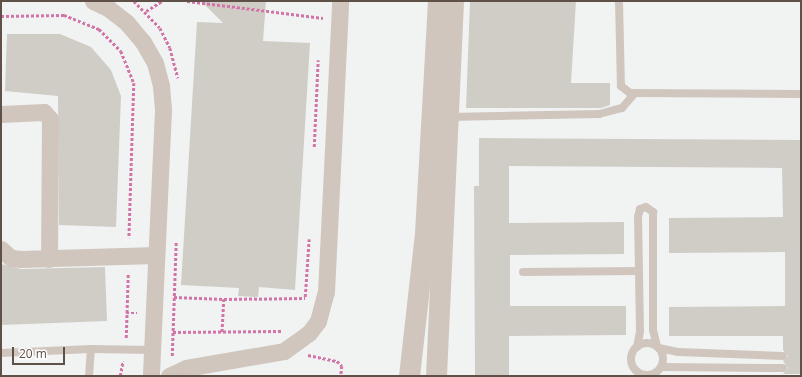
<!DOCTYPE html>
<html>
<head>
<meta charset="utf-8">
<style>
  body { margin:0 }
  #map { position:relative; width:802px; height:377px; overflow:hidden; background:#f1f3f3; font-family:"Open Sans",sans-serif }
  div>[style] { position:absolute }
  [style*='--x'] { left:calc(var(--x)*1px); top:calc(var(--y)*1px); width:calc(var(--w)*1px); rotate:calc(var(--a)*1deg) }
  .building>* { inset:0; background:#d0cdc7 }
  .path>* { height:2.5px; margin-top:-1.25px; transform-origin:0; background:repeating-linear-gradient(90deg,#d274a8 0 3px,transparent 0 5px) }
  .service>* { height:8px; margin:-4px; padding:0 4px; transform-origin:4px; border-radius:4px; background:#d0c6be }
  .service>.ring { margin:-4px; padding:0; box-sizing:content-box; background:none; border:8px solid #d0c6be; border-radius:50% }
  .minor>* { height:17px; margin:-8.5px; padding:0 8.5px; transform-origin:8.5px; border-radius:8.5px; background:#d0c6be }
  .tertiary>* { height:21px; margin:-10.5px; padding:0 10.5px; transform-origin:10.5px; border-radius:10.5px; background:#d0c6be }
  span { translate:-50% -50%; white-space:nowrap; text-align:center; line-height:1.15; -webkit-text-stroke:3.5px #fff; paint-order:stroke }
  .frame { position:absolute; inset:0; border:2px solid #5f5147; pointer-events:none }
  .scale { position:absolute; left:12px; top:347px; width:53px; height:18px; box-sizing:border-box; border:2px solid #5f5147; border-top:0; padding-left:5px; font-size:12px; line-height:14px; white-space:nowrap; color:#5f5147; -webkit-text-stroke:3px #fff; paint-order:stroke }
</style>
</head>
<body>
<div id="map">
  <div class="building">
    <i style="clip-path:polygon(201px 1px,266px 1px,263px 41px,310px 43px,295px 290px,259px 287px,258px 297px,238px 296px,239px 288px,181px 285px,197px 22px,223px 23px)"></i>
    <i style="clip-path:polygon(470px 1px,576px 1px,571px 83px,610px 83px,610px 105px,601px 108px,466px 108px)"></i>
    <i style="clip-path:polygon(7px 34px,60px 34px,91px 47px,111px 70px,121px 96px,116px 227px,59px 225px,58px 96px,5px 91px)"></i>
    <i style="clip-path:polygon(479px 138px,801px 140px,801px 374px,783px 374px,788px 368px,783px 361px,788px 356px,783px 350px,783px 336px,669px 336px,669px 307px,785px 306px,785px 252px,669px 253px,669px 218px,783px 217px,782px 168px,509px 166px,509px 223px,624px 222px,624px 254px,510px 255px,510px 306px,626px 306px,626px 335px,509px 336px,509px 376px,475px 376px,474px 186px,479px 186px)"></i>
    <i style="clip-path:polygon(1px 264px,21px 269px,105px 267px,107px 321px,1px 325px)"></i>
  </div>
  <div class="path">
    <i style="--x:134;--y:1;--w:37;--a:46"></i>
    <i style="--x:160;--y:28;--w:22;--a:63"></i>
    <i style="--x:170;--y:48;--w:31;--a:75"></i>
    <i style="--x:187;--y:1;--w:137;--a:7.1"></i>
    <i style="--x:146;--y:11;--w:19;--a:-32"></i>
    <i style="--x:1;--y:16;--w:63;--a:-0.9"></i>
    <i style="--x:64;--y:15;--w:38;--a:22"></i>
    <i style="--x:99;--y:29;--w:31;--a:45"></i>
    <i style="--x:121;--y:51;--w:35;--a:68"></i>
    <i style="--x:134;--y:83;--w:155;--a:91.8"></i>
    <i style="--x:314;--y:147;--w:87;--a:-87.4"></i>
    <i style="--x:174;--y:297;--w:50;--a:2.3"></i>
    <i style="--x:224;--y:299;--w:33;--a:93"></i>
    <i style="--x:305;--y:297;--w:58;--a:-86.1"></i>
    <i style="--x:224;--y:299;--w:81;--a:-0.7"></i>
    <i style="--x:126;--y:313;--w:11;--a:0"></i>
    <i style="--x:173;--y:332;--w:108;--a:-0.5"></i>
    <i style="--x:126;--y:338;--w:65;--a:-88.2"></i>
    <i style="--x:308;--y:355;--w:30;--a:12"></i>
    <i style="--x:337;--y:361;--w:7;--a:45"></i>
    <i style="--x:342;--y:366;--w:10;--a:96"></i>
    <i style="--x:172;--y:356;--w:115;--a:-88"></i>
    <i style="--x:120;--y:376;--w:15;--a:-79"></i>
  </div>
  <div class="service">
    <i style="--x:619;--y:1;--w:85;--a:88.7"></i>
    <i style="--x:621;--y:86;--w:11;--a:38"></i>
    <i style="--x:630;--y:93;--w:171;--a:0.3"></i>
    <i style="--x:449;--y:117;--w:150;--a:-1.1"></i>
    <i style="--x:599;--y:114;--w:24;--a:-15"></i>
    <i style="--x:622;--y:108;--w:20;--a:-49"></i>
    <i style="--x:523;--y:272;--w:116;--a:-0.5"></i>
    <i class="ring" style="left:631px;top:343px;width:24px;height:24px"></i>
    <i style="--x:637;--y:347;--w:16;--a:-79"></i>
    <i style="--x:640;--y:331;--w:114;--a:-91"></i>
    <i style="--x:638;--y:217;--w:8;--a:-76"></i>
    <i style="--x:640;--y:209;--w:6;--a:-18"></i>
    <i style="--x:646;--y:207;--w:9;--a:36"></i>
    <i style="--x:653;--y:212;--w:118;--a:90"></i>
    <i style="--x:653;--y:330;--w:16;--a:76"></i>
    <i style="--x:659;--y:348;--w:19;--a:12"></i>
    <i style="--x:678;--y:352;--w:105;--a:2.2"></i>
    <i style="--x:1;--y:353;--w:90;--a:-2.5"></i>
    <i style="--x:91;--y:349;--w:61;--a:0.9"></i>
    <i style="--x:661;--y:367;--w:122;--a:0.5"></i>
    <i style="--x:89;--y:376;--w:27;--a:-86"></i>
  </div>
  <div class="minor">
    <i style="--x:93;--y:1;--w:17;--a:25"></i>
    <i style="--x:108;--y:8;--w:24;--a:38"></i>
    <i style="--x:127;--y:23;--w:25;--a:50"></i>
    <i style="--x:143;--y:42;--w:24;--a:60"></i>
    <i style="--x:155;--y:63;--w:24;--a:75"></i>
    <i style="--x:161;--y:86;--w:24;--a:85"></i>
    <i style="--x:163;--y:110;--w:266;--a:92.6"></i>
    <i style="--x:1;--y:114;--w:43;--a:-2.7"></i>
    <i style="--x:44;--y:112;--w:9;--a:49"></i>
    <i style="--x:50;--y:119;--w:140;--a:90.4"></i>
    <i style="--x:1;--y:249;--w:13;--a:42"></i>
    <i style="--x:11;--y:258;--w:10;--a:6"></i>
    <i style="--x:21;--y:259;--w:135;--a:-1.7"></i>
    <i style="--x:169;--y:376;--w:19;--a:-25"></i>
    <i style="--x:186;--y:368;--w:99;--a:-9.8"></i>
    <i style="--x:284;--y:351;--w:31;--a:-36"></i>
    <i style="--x:309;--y:333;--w:15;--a:-53"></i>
    <i style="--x:318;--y:321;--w:30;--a:-75"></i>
    <i style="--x:326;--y:292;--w:291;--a:-87.2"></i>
  </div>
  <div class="tertiary">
    <i style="--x:409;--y:376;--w:144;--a:-83.6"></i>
    <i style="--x:425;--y:233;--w:232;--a:-86.8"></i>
    <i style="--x:436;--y:376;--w:375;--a:-87.4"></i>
  </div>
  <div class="frame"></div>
  <div class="scale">20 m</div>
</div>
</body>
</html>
